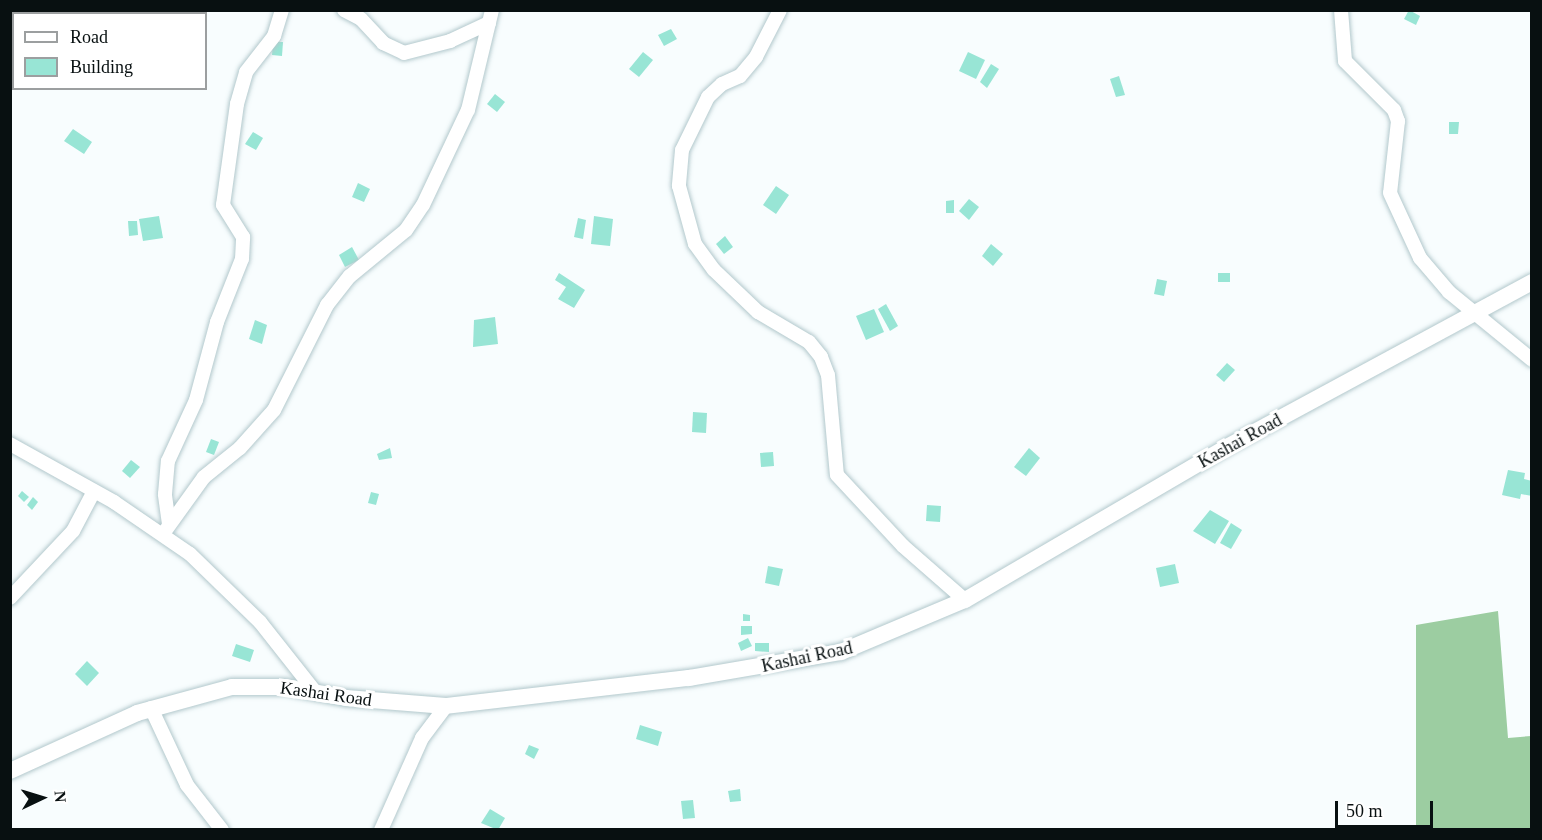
<!DOCTYPE html>
<html>
<head>
<meta charset="utf-8">
<style>
  body { margin:0 }
  #map { position:relative; width:1542px; height:840px; overflow:hidden; background:#f8fdfe; font-family:Georgia,serif }
  div>[style] { position:absolute }
  [style*='--x'] { left:calc(var(--x)*1px); top:calc(var(--y)*1px); width:calc(var(--w)*1px); rotate:calc(var(--a)*1deg) }
  .forest>* { inset:0; background:#9ccda1 }
  .building>* { inset:0; background:#98e5d5 }
  .roads { filter:drop-shadow(0 0 2px #b2c8cc) drop-shadow(0 0 2px #b2c8cc) }
  .minor>* { height:14px; margin:-7px; padding:0 7px; transform-origin:7px; border-radius:7px; background:#fff }
  .tertiary>* { height:16px; margin:-8px; padding:0 8px; transform-origin:8px; border-radius:8px; background:#fff }
  span { translate:-50% -50%; white-space:nowrap; text-align:center; line-height:1.15; -webkit-text-stroke:6px #fff; paint-order:stroke }
  .street-label { font-size:18px; color:#081011 }
  .frame { position:absolute; inset:0; border:12px solid #081011; pointer-events:none }
  .legend { position:absolute; left:12px; top:12px; width:195px; height:78px; box-sizing:border-box; background:#fff; border:2px solid #9c9fa0; margin:0; padding:8px 10px; list-style:none; font-size:18px; color:#081011 }
  .legend li { display:flex; align-items:center; gap:12px; height:30px }
  .legend b { width:30px; border:2px solid #9c9fa0 }
  .north { position:absolute; left:12px; top:768px; width:60px; height:60px; -webkit-text-stroke:4px #fff; paint-order:stroke; rotate:86deg; font-size:16px; font-weight:700; line-height:24px; text-align:center; color:#081011 }
  .north::after { content:''; display:block; margin:auto; width:21px; height:27px; background:#081011; clip-path:polygon(50% 0,100% 100%,50% 72%,0 100%) }
  .scale { position:absolute; left:1335px; top:801px; width:98px; height:27px; box-sizing:border-box; border:3px solid #081011; border-top:0; padding-left:8px; font-size:18px; line-height:21px; white-space:nowrap; color:#081011; -webkit-text-stroke:4px #fff; paint-order:stroke }
</style>
</head>
<body>
<div id="map">
  <div class="forest">
    <i style="clip-path:polygon(1498px 611px,1508px 738px,1531px 736px,1531px 829px,1416px 829px,1416px 625px)"></i>
  </div>
  <div class="building">
    <i style="clip-path:polygon(1409px 10px,1420px 16px,1416px 25px,1404px 19px)"></i>
    <i style="clip-path:polygon(671px 29px,677px 39px,664px 46px,658px 35px)"></i>
    <i style="clip-path:polygon(273px 42px,283px 42px,282px 56px,272px 55px)"></i>
    <i style="clip-path:polygon(643px 52px,653px 60px,639px 77px,629px 69px)"></i>
    <i style="clip-path:polygon(968px 52px,985px 60px,976px 79px,959px 71px)"></i>
    <i style="clip-path:polygon(991px 64px,999px 69px,987px 88px,980px 82px)"></i>
    <i style="clip-path:polygon(1119px 76px,1125px 95px,1116px 97px,1110px 79px)"></i>
    <i style="clip-path:polygon(495px 94px,505px 102px,497px 112px,487px 104px)"></i>
    <i style="clip-path:polygon(1449px 122px,1459px 122px,1458px 134px,1449px 134px)"></i>
    <i style="clip-path:polygon(73px 129px,92px 142px,84px 154px,64px 141px)"></i>
    <i style="clip-path:polygon(253px 132px,263px 138px,256px 150px,245px 144px)"></i>
    <i style="clip-path:polygon(358px 183px,370px 189px,364px 202px,352px 197px)"></i>
    <i style="clip-path:polygon(776px 186px,789px 195px,776px 214px,763px 205px)"></i>
    <i style="clip-path:polygon(969px 199px,979px 207px,969px 220px,959px 211px)"></i>
    <i style="clip-path:polygon(954px 200px,954px 213px,946px 213px,946px 201px)"></i>
    <i style="clip-path:polygon(159px 216px,163px 238px,143px 241px,139px 219px)"></i>
    <i style="clip-path:polygon(594px 216px,613px 219px,610px 246px,591px 244px)"></i>
    <i style="clip-path:polygon(578px 218px,586px 220px,583px 239px,574px 237px)"></i>
    <i style="clip-path:polygon(128px 221px,137px 221px,138px 235px,129px 236px)"></i>
    <i style="clip-path:polygon(725px 236px,733px 247px,724px 254px,716px 244px)"></i>
    <i style="clip-path:polygon(991px 244px,1003px 254px,993px 266px,982px 256px)"></i>
    <i style="clip-path:polygon(352px 247px,359px 260px,345px 267px,339px 255px)"></i>
    <i style="clip-path:polygon(559px 273px,585px 290px,574px 308px,558px 299px,566px 287px,555px 280px)"></i>
    <i style="clip-path:polygon(1218px 273px,1230px 273px,1230px 282px,1218px 282px)"></i>
    <i style="clip-path:polygon(1157px 279px,1167px 281px,1164px 296px,1154px 294px)"></i>
    <i style="clip-path:polygon(886px 304px,898px 326px,890px 331px,878px 309px)"></i>
    <i style="clip-path:polygon(874px 309px,884px 332px,866px 340px,856px 316px)"></i>
    <i style="clip-path:polygon(495px 317px,498px 344px,473px 347px,474px 320px)"></i>
    <i style="clip-path:polygon(255px 320px,267px 325px,262px 344px,249px 339px)"></i>
    <i style="clip-path:polygon(1227px 363px,1235px 370px,1224px 382px,1216px 375px)"></i>
    <i style="clip-path:polygon(693px 412px,707px 413px,706px 433px,692px 432px)"></i>
    <i style="clip-path:polygon(211px 439px,219px 442px,214px 455px,206px 452px)"></i>
    <i style="clip-path:polygon(390px 448px,392px 458px,379px 460px,377px 454px)"></i>
    <i style="clip-path:polygon(1029px 448px,1040px 458px,1026px 476px,1014px 467px)"></i>
    <i style="clip-path:polygon(773px 452px,774px 466px,761px 467px,760px 453px)"></i>
    <i style="clip-path:polygon(131px 460px,140px 467px,130px 478px,122px 471px)"></i>
    <i style="clip-path:polygon(1508px 470px,1525px 473px,1524px 479px,1532px 481px,1532px 496px,1521px 494px,1520px 499px,1502px 495px)"></i>
    <i style="clip-path:polygon(22px 491px,29px 497px,24px 502px,18px 496px)"></i>
    <i style="clip-path:polygon(371px 492px,379px 494px,376px 505px,368px 503px)"></i>
    <i style="clip-path:polygon(33px 497px,38px 502px,32px 510px,27px 505px)"></i>
    <i style="clip-path:polygon(927px 505px,941px 506px,940px 522px,926px 521px)"></i>
    <i style="clip-path:polygon(1210px 510px,1229px 521px,1215px 544px,1193px 531px)"></i>
    <i style="clip-path:polygon(1231px 523px,1242px 530px,1231px 549px,1220px 543px)"></i>
    <i style="clip-path:polygon(1175px 564px,1179px 583px,1160px 587px,1156px 568px)"></i>
    <i style="clip-path:polygon(768px 566px,783px 569px,779px 586px,765px 583px)"></i>
    <i style="clip-path:polygon(743px 614px,750px 615px,750px 621px,743px 621px)"></i>
    <i style="clip-path:polygon(741px 626px,752px 626px,752px 634px,741px 635px)"></i>
    <i style="clip-path:polygon(748px 638px,752px 646px,741px 651px,738px 643px)"></i>
    <i style="clip-path:polygon(755px 643px,769px 643px,769px 652px,755px 651px)"></i>
    <i style="clip-path:polygon(236px 644px,254px 650px,250px 662px,232px 656px)"></i>
    <i style="clip-path:polygon(87px 661px,99px 673px,87px 686px,75px 674px)"></i>
    <i style="clip-path:polygon(640px 725px,662px 732px,658px 746px,636px 739px)"></i>
    <i style="clip-path:polygon(529px 745px,539px 749px,534px 759px,525px 754px)"></i>
    <i style="clip-path:polygon(740px 789px,741px 801px,730px 802px,728px 791px)"></i>
    <i style="clip-path:polygon(693px 800px,695px 818px,683px 819px,681px 801px)"></i>
    <i style="clip-path:polygon(490px 809px,505px 818px,498px 830px,481px 823px)"></i>
  </div>
  <div class="roads">
    <div class="minor">
      <i style="--x:344;--y:10;--w:19;--a:28"></i>
      <i style="--x:361;--y:19;--w:33;--a:47"></i>
      <i style="--x:383;--y:43;--w:23;--a:25"></i>
      <i style="--x:404;--y:53;--w:48;--a:-14.6"></i>
      <i style="--x:450;--y:41;--w:43;--a:-24.8"></i>
      <i style="--x:780;--y:10;--w:53;--a:117.1"></i>
      <i style="--x:756;--y:57;--w:25;--a:130"></i>
      <i style="--x:740;--y:76;--w:20;--a:156"></i>
      <i style="--x:722;--y:84;--w:19;--a:137"></i>
      <i style="--x:708;--y:97;--w:59;--a:116.1"></i>
      <i style="--x:682;--y:150;--w:36;--a:95"></i>
      <i style="--x:679;--y:186;--w:60;--a:74.6"></i>
      <i style="--x:695;--y:244;--w:32;--a:54"></i>
      <i style="--x:714;--y:270;--w:61;--a:43.7"></i>
      <i style="--x:758;--y:312;--w:59;--a:30.5"></i>
      <i style="--x:809;--y:342;--w:19;--a:51"></i>
      <i style="--x:821;--y:357;--w:19;--a:69"></i>
      <i style="--x:828;--y:375;--w:100;--a:84.9"></i>
      <i style="--x:837;--y:475;--w:97;--a:47.1"></i>
      <i style="--x:903;--y:546;--w:82;--a:41.1"></i>
      <i style="--x:1341;--y:10;--w:51;--a:85.5"></i>
      <i style="--x:1345;--y:61;--w:69;--a:45"></i>
      <i style="--x:1394;--y:110;--w:12;--a:70"></i>
      <i style="--x:1398;--y:121;--w:72;--a:96.3"></i>
      <i style="--x:1390;--y:193;--w:72;--a:65.2"></i>
      <i style="--x:1420;--y:258;--w:45;--a:49.5"></i>
      <i style="--x:1449;--y:292;--w:107;--a:39.3"></i>
      <i style="--x:10;--y:444;--w:119;--a:29.1"></i>
      <i style="--x:114;--y:502;--w:92;--a:34.4"></i>
      <i style="--x:190;--y:554;--w:98;--a:44.2"></i>
      <i style="--x:260;--y:622;--w:90;--a:51.7"></i>
      <i style="--x:169;--y:524;--w:30;--a:-98"></i>
      <i style="--x:165;--y:494;--w:33;--a:-85"></i>
      <i style="--x:168;--y:461;--w:67;--a:-65.3"></i>
      <i style="--x:196;--y:400;--w:81;--a:-74.9"></i>
      <i style="--x:217;--y:322;--w:68;--a:-68.4"></i>
      <i style="--x:242;--y:259;--w:22;--a:-87"></i>
      <i style="--x:243;--y:237;--w:38;--a:-122"></i>
      <i style="--x:223;--y:205;--w:102;--a:-82.1"></i>
      <i style="--x:237;--y:104;--w:33;--a:-74"></i>
      <i style="--x:246;--y:72;--w:46;--a:-52.1"></i>
      <i style="--x:274;--y:36;--w:27;--a:-73"></i>
      <i style="--x:163;--y:534;--w:70;--a:-54.3"></i>
      <i style="--x:204;--y:477;--w:46;--a:-38.9"></i>
      <i style="--x:240;--y:448;--w:51;--a:-48.2"></i>
      <i style="--x:274;--y:410;--w:118;--a:-63.2"></i>
      <i style="--x:327;--y:305;--w:37;--a:-52"></i>
      <i style="--x:350;--y:276;--w:72;--a:-39.4"></i>
      <i style="--x:406;--y:230;--w:30;--a:-56"></i>
      <i style="--x:423;--y:205;--w:105;--a:-64.7"></i>
      <i style="--x:468;--y:110;--w:103;--a:-76.5"></i>
      <i style="--x:10;--y:598;--w:92;--a:-46.8"></i>
      <i style="--x:73;--y:531;--w:45;--a:-62.3"></i>
      <i style="--x:151;--y:708;--w:85;--a:64.9"></i>
      <i style="--x:187;--y:785;--w:57;--a:52.1"></i>
      <i style="--x:381;--y:830;--w:101;--a:-66"></i>
      <i style="--x:422;--y:738;--w:40;--a:-53"></i>
    </div>
    <div class="tertiary">
      <i style="--x:10;--y:771;--w:140;--a:-24.5"></i>
      <i style="--x:137;--y:713;--w:98;--a:-15.3"></i>
      <i style="--x:232;--y:687;--w:53;--a:0"></i>
      <i style="--x:285;--y:687;--w:62;--a:10.2"></i>
      <i style="--x:346;--y:698;--w:100;--a:4.6"></i>
      <i style="--x:446;--y:706;--w:245;--a:-6.6"></i>
      <i style="--x:689;--y:678;--w:154;--a:-9.7"></i>
      <i style="--x:841;--y:652;--w:134;--a:-22.8"></i>
      <i style="--x:965;--y:600;--w:301;--a:-30.3"></i>
      <i style="--x:1225;--y:448;--w:349;--a:-28.4"></i>
    </div>
  </div>
  <div class="street-label">
    <span style="left:1240px;top:441px;rotate:-29deg">Kashai Road</span>
    <span style="left:807px;top:657px;rotate:-12deg">Kashai Road</span>
    <span style="left:326px;top:694px;rotate:8deg">Kashai Road</span>
  </div>
  <div class="frame"></div>
  <ul class="legend">
  <li><b style="height:8px;background:#fff"></b>Road</li>
  <li><b style="height:16px;background:#98e5d5"></b>Building</li>
  </ul>
  <div class="north">N</div>
  <div class="scale">50 m</div>
</div>
</body>
</html>
